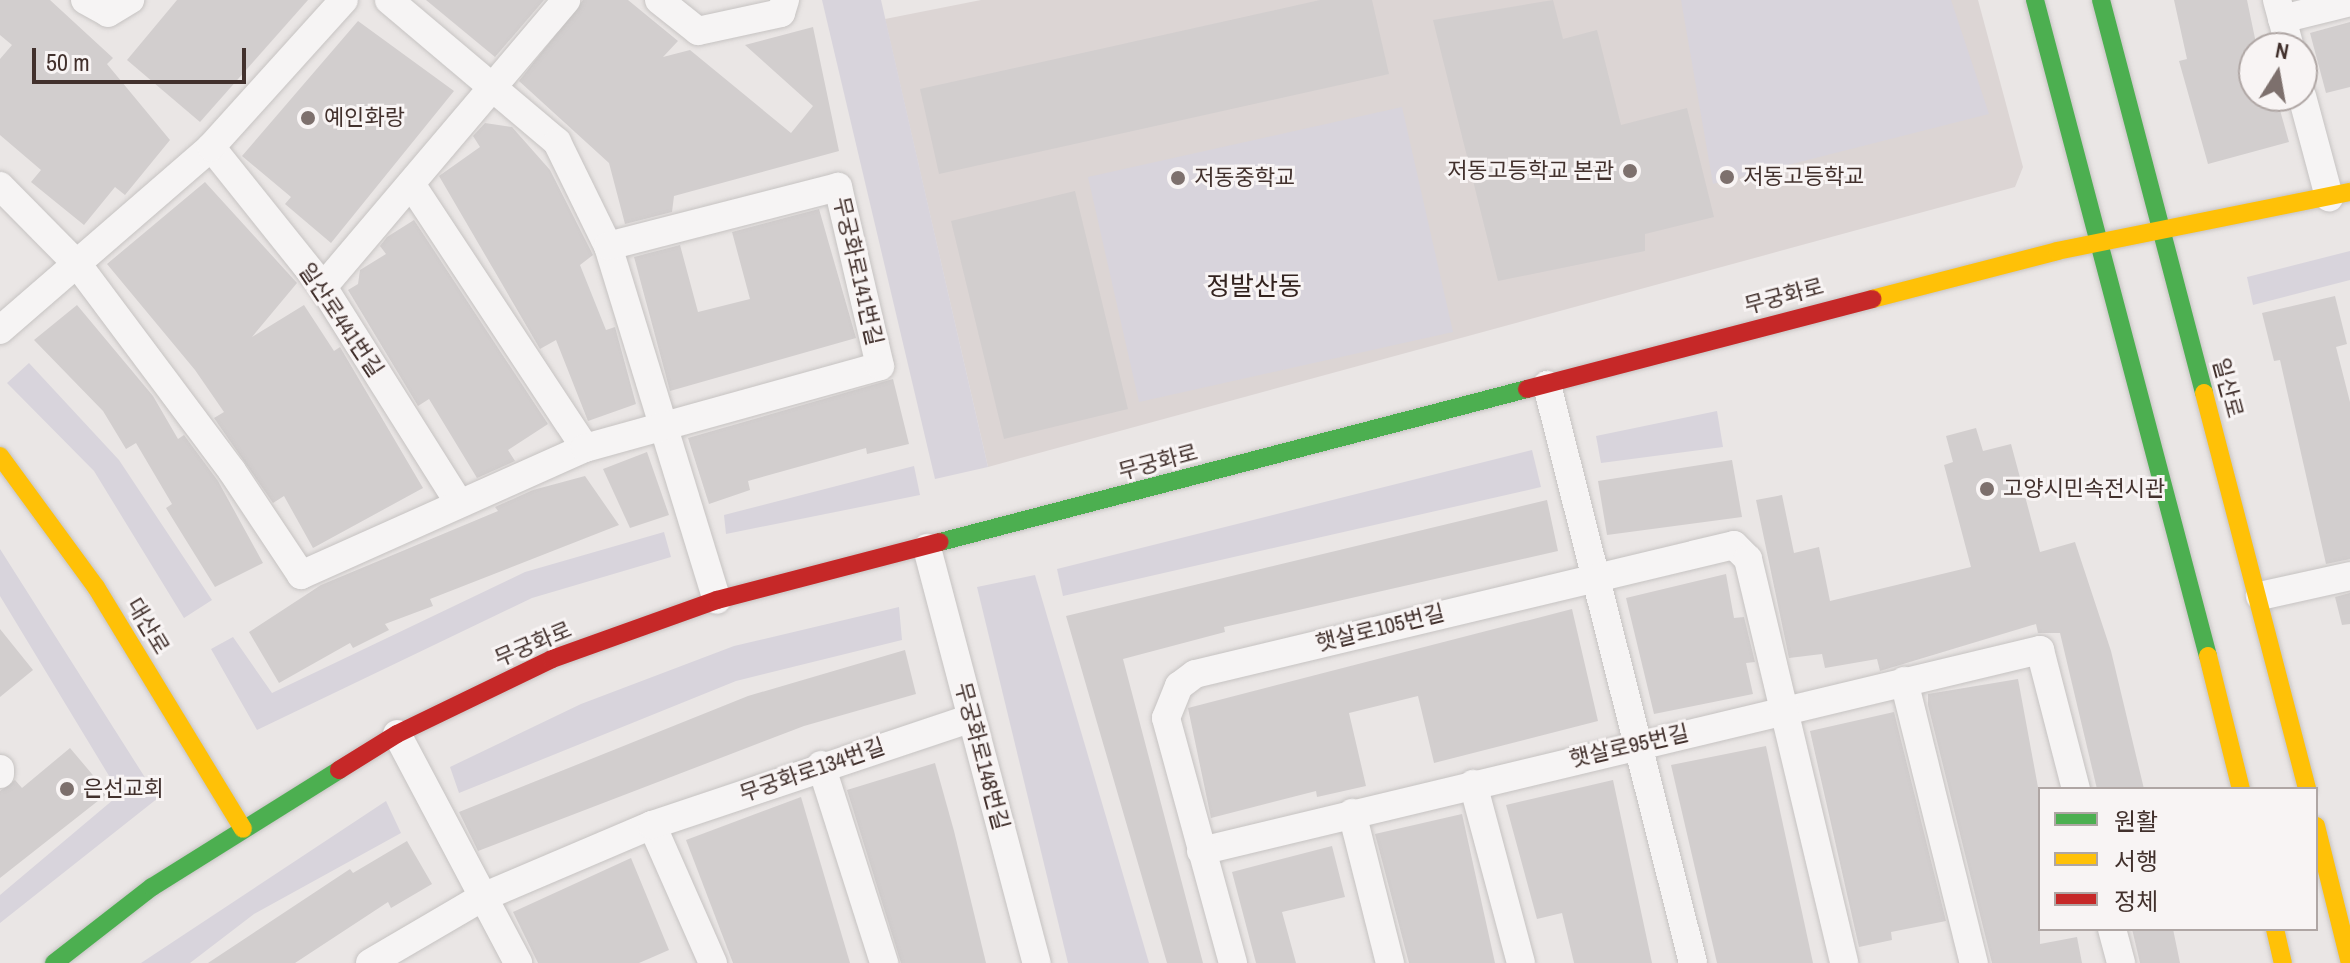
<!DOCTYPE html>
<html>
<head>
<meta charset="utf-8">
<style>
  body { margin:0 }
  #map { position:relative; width:2350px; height:963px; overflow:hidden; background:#eae6e5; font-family:"Archivo Narrow","Noto Sans KR",sans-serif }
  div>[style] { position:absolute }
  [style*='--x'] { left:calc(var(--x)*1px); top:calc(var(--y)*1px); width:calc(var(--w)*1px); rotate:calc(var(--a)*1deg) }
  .built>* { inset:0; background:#dcd5d4 }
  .green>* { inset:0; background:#d8d4dc }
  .building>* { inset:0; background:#d2cece }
  .roads { filter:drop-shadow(0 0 2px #c6c3c2) drop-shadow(0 0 2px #c6c3c2) }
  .street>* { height:28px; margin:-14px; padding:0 14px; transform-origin:14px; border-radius:14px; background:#f6f4f4 }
  .fast>* { height:18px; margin:-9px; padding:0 9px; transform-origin:9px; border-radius:9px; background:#4caf50 }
  .slow>* { height:18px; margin:-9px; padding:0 9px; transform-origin:9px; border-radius:9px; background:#ffc107 }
  .jam>* { height:18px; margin:-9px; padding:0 9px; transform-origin:9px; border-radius:9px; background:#c62828 }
  .dots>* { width:22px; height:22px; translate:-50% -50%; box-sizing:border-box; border:4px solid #f8f4f4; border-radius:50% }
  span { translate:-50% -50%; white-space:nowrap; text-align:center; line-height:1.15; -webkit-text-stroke:6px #f8f4f4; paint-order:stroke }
  .poi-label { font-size:22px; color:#42312d }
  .left { translate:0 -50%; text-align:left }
  .right { translate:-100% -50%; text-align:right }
  .street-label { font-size:22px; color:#42312d }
  .quarter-label { font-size:26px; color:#33231f }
  .legend { position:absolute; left:2038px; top:787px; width:280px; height:144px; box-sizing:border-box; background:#f8f4f4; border:2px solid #afa6a4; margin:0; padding:10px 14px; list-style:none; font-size:24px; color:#42312d }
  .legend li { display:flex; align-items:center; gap:16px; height:40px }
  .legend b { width:40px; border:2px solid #afa6a4 }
  .north { position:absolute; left:2238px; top:32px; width:80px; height:80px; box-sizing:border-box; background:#f8f4f4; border:2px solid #afa6a4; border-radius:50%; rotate:11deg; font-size:22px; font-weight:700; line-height:32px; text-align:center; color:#42312d }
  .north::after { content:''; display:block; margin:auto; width:28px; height:36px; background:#7d706d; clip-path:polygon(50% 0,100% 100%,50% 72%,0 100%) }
  .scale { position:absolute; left:32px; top:48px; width:214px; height:36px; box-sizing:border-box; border:4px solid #42312d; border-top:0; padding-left:10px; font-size:24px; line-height:28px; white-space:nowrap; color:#42312d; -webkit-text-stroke:6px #f8f4f4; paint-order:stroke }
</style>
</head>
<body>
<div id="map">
  <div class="built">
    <i style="clip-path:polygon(981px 0,1978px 0,2023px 167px,2015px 187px,988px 467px,885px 19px)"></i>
  </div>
  <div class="green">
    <i style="clip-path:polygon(822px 0,881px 0,988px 467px,935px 479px)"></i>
    <i style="clip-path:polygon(1681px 0,1951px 0,1989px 114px,1713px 184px)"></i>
    <i style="clip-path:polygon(1402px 107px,1453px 332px,1139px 402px,1088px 177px)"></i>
    <i style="clip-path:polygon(2350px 251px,2350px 280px,2253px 305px,2247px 277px)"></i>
    <i style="clip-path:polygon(29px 363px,119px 460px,212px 600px,184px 618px,94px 471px,7px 383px)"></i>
    <i style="clip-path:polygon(1717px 411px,1723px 447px,1601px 463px,1596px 436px)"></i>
    <i style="clip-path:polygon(1532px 450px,1541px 487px,1063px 596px,1057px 569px)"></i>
    <i style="clip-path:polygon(914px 466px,920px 495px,726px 534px,724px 515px)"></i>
    <i style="clip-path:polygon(664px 532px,671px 557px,532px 598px,257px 730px,211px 649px,233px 637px,272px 693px,525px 572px)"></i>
    <i style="clip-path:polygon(0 549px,158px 798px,0 923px,0 895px,120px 794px,0 596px)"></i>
    <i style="clip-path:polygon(1035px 575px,1149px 963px,1068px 963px,977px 587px)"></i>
    <i style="clip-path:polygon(899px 607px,902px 640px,736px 681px,459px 793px,450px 767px,581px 704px,734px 646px)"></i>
    <i style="clip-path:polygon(386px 801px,401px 833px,254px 914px,190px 963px,141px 963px)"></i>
  </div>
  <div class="building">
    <i style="clip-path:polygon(0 0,50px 0,113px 58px,107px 64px,170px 140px,125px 195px,115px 187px,84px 225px,31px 182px,41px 170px,0 135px,0 59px,12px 45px,0 35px)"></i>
    <i style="clip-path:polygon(177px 0,308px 0,200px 122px,127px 60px)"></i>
    <i style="clip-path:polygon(426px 0,544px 0,495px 57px)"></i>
    <i style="clip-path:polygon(583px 0,628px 0,678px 41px,663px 57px,690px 50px,791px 133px,813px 106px,745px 45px,813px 27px,839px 151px,674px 196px,672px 212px,625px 224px,609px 163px,519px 81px)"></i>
    <i style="clip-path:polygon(1320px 0,1372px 0,1389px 74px,939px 174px,920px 89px)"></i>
    <i style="clip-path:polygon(1553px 0,1563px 39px,1597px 30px,1621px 125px,1687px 108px,1714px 217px,1645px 234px,1645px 251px,1498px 281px,1433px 20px)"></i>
    <i style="clip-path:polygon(2174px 0,2247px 0,2257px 48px,2254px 96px,2276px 96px,2289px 142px,2208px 164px,2179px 61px,2187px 59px)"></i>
    <i style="clip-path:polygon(358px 21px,454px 91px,331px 243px,285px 204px,291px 197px,242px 156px)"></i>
    <i style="clip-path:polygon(2350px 22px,2350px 87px,2326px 93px,2310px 33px)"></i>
    <i style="clip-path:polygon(485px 123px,512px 127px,550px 170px,593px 255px,580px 265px,606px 330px,615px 327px,636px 404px,588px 421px,556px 340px,540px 349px,439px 176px,480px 147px,473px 136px)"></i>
    <i style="clip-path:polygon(205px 182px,297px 283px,252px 337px,304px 305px,334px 351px,340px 347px,423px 488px,313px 548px,284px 496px,273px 503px,214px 418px,224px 412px,195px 370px,107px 264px)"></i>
    <i style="clip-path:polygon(1075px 191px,1128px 409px,1004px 439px,951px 221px)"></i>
    <i style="clip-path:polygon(819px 209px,856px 338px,670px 391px,634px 257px,680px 245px,698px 312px,750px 299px,732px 232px)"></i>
    <i style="clip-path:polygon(414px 220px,548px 424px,508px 450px,515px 461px,477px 478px,429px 399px,418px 406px,348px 290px,358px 284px,360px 270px,386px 254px,380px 246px,387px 237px)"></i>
    <i style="clip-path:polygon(2335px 296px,2347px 344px,2336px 347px,2350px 402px,2350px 559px,2326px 564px,2280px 360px,2274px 361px,2262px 313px)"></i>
    <i style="clip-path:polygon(77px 305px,153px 396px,178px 439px,184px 435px,218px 481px,263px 563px,215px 587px,166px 508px,172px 504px,136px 443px,126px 449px,103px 411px,34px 340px)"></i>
    <i style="clip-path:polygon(893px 379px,909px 444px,867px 454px,866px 448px,748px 481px,750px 490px,709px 504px,688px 438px)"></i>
    <i style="clip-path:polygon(1976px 428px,1983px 451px,2011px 444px,2040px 552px,2075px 542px,2111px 651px,2144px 789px,2097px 789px,2060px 633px,2038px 633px,2036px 624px,1880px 671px,1877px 659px,1825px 668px,1822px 654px,1789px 658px,1756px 500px,1782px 495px,1794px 553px,1819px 547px,1830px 601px,1971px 567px,1944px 465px,1953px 462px,1946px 436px)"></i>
    <i style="clip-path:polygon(647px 452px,669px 515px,630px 528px,603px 469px)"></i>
    <i style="clip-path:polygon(1732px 460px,1742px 517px,1607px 535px,1598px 481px)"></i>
    <i style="clip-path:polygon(585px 476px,619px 525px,430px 599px,433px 606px,385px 624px,389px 630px,353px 648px,350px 643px,279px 683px,249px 632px,321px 585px,498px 511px,495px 507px,533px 490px)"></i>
    <i style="clip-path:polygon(1547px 500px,1558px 551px,1224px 627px,1225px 632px,1123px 659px,1203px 963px,1167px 963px,1066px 616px)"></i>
    <i style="clip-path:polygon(1726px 574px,1734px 618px,1744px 617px,1755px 662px,1746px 663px,1753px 694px,1654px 714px,1626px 598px)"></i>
    <i style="clip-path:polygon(2350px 593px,2350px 624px,2342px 625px,2335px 597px)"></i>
    <i style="clip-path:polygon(1572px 609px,1598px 721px,1434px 763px,1418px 696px,1349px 713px,1366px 786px,1317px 797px,1316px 791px,1211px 818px,1188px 708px)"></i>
    <i style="clip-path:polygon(0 629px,33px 670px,0 697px)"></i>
    <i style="clip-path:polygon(905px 650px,916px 694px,804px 726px,478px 851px,459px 812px,748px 696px)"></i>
    <i style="clip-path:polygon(2018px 679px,2040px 798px,2040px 944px,2077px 937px,2082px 963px,1992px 963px,1928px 705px,1928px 694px)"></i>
    <i style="clip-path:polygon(1894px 712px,1946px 921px,1891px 932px,1892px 940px,1859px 947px,1810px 731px)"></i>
    <i style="clip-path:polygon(1766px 746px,1813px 963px,1717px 963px,1671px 765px)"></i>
    <i style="clip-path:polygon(70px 748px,108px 793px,0 878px,0 791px,15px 780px,22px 788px)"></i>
    <i style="clip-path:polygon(935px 763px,954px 831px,986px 963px,901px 963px,847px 790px)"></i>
    <i style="clip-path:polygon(1613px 780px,1652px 963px,1574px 963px,1562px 913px,1537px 919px,1506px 805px)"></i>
    <i style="clip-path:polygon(801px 797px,850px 963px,733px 963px,686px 840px)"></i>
    <i style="clip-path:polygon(1462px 814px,1495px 963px,1409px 963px,1375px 834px)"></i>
    <i style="clip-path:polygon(407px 841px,432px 884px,391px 908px,388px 902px,295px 963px,208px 963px,350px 869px,353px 873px)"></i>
    <i style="clip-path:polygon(1332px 846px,1345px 897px,1282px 912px,1296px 963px,1256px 963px,1232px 872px)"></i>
    <i style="clip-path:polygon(631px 858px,669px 950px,639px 963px,538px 963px,513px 912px)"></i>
    <i style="clip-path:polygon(2132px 929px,2173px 929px,2180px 963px,2140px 963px)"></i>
  </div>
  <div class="roads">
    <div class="street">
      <i style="--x:85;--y:0;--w:26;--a:29"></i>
      <i style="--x:108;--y:13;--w:26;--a:-31"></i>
      <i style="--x:389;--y:0;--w:220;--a:40.2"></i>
      <i style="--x:557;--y:142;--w:116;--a:63.9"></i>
      <i style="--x:608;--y:246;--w:370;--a:72.9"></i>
      <i style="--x:659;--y:0;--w:50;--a:38.5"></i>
      <i style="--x:698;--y:31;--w:85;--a:-12.2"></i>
      <i style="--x:781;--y:13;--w:14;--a:-73"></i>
      <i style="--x:2277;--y:0;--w:50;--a:74.8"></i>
      <i style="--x:2282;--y:19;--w:70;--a:-14"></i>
      <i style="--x:2302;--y:96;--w:105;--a:75"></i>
      <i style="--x:211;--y:147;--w:179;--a:51.3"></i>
      <i style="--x:323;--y:287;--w:255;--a:57.8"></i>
      <i style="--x:411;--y:184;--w:316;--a:56.6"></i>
      <i style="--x:0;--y:186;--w:111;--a:45.4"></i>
      <i style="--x:78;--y:265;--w:257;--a:53.2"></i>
      <i style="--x:232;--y:471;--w:125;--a:56.4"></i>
      <i style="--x:301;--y:575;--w:311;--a:-24.1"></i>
      <i style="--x:585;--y:448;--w:306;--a:-15.5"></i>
      <i style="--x:880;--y:366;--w:184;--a:-103.2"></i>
      <i style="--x:838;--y:187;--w:237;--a:165.6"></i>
      <i style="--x:323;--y:287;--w:376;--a:-49.7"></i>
      <i style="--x:0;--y:330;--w:279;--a:-40.9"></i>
      <i style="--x:211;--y:147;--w:198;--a:-47.9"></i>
      <i style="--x:1547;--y:385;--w:596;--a:75.82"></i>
      <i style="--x:927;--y:548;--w:429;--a:75.2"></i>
      <i style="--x:2260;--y:596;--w:92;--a:-12.5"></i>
      <i style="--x:1904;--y:681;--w:291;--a:76.1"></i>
      <i style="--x:397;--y:734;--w:259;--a:62.1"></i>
      <i style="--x:821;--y:765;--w:208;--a:72.3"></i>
      <i style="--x:0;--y:769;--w:5;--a:90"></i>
      <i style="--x:1473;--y:784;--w:185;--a:75"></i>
      <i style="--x:1352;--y:813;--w:155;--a:75.8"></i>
      <i style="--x:652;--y:825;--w:151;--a:66.2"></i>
      <i style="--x:1201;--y:851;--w:863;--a:-13.47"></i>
      <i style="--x:2040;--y:650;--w:144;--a:75.5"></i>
      <i style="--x:2112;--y:929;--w:35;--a:75"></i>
      <i style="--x:370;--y:963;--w:131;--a:-30.3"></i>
      <i style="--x:483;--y:897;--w:184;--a:-23.1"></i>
      <i style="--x:652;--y:825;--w:337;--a:-18.5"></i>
      <i style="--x:1233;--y:963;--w:254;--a:-105.3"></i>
      <i style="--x:1166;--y:718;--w:35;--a:-68"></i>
      <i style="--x:1179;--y:686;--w:20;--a:-37"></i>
      <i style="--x:1195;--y:674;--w:554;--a:-13.46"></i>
      <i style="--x:1734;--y:545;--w:20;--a:45"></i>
      <i style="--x:1748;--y:559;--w:415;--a:76.6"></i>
    </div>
    <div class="fast">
      <i style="--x:2035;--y:0;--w:678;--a:75.23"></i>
      <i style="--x:2101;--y:0;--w:406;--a:75.3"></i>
      <i style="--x:940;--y:542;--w:607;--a:-14.61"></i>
      <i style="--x:54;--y:963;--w:124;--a:-37.8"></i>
      <i style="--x:152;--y:887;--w:221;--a:-32"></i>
    </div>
    <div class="slow">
      <i style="--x:1872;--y:299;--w:191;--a:-14.5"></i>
      <i style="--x:2057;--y:251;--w:299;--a:-11.4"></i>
      <i style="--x:2204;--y:393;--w:409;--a:75.4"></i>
      <i style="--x:0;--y:456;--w:162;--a:53.8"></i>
      <i style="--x:96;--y:587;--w:283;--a:58.7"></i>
      <i style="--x:2208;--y:656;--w:137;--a:76.1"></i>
      <i style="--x:2316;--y:826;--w:141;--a:76.1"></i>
      <i style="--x:2275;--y:929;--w:35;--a:77"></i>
    </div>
    <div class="jam">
      <i style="--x:1527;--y:389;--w:357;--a:-14.6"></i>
      <i style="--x:339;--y:770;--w:68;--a:-31.8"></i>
      <i style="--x:397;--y:734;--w:172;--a:-25.8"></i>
      <i style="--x:552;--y:659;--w:175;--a:-19.7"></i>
      <i style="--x:717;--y:600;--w:230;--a:-14.6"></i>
    </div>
  </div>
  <div class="dots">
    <i style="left:308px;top:118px;background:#7d706d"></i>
    <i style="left:1630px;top:171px;background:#7d706d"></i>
    <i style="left:1727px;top:177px;background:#7d706d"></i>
    <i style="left:1178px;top:178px;background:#7d706d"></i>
    <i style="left:1987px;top:489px;background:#7d706d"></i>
    <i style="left:67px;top:789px;background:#7d706d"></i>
  </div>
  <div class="poi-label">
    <span class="left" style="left:324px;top:118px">예인화랑</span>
    <span class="right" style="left:1614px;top:171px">저동고등학교 본관</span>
    <span class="left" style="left:1743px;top:177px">저동고등학교</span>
    <span class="left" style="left:1194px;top:178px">저동중학교</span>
    <span class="left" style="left:2003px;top:489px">고양시민속전시관</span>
    <span class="left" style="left:83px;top:789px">은선교회</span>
  </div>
  <div class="street-label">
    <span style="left:858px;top:271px;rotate:77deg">무궁화로141번길</span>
    <span style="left:1784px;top:296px;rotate:-15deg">무궁화로</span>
    <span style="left:341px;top:320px;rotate:56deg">일산로441번길</span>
    <span style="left:2228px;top:388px;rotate:75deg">일산로</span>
    <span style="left:1158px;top:462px;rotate:-15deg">무궁화로</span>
    <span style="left:148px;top:626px;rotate:59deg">대산로</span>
    <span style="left:1380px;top:628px;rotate:-14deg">햇살로105번길</span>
    <span style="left:533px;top:644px;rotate:-23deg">무궁화로</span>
    <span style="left:1629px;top:746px;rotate:-13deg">햇살로95번길</span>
    <span style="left:982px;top:756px;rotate:75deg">무궁화로148번길</span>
    <span style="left:812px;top:770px;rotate:-19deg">무궁화로134번길</span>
  </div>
  <div class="quarter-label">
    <span style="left:1254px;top:286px">정발산동</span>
  </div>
  <ul class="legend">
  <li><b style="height:10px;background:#4caf50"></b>원활</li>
  <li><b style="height:10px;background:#ffc107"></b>서행</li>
  <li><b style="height:10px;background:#c62828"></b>정체</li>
  </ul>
  <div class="north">N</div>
  <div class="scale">50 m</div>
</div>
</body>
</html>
